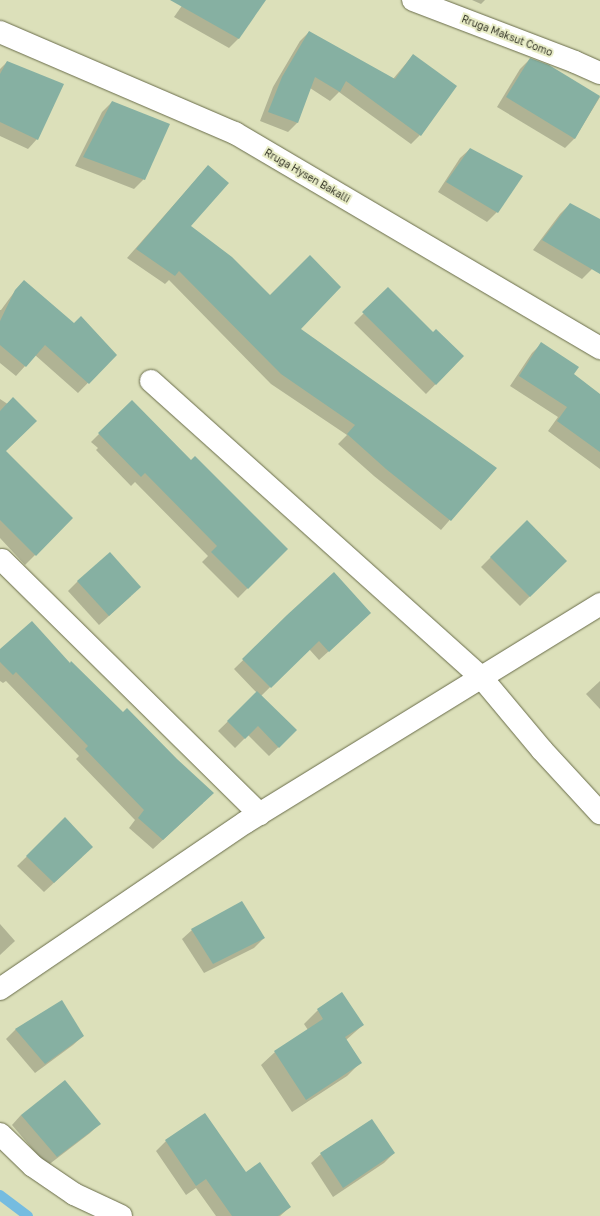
<!DOCTYPE html>
<html>
<head>
<meta charset="utf-8">
<style>
  body { margin:0 }
  #map { position:relative; width:600px; height:1216px; overflow:hidden; background:#dce0ba; font-family:"Golos Text",sans-serif }
  div>[style] { position:absolute }
  [style*='--x'] { left:calc(var(--x)*1px); top:calc(var(--y)*1px); width:calc(var(--w)*1px); rotate:calc(var(--a)*1deg) }
  .shadow>* { inset:0; background:#0003 }
  .stream>* { height:10px; margin:-5px; padding:0 5px; transform-origin:5px; border-radius:5px; background:#75bce0 }
  .building>* { inset:0; background:#86b0a2 }
  .roads { filter:drop-shadow(0 0 1px #696c4a) drop-shadow(0 0 1px #696c4a) }
  .street>* { height:22px; margin:-11px; padding:0 11px; transform-origin:11px; border-radius:11px; background:#fff }
  span { translate:-50% -50%; white-space:nowrap; text-align:center; line-height:1.15; -webkit-text-stroke:4px #e9edc7; paint-order:stroke }
  .street-label { font-size:10px; color:#363728 }
</style>
</head>
<body>
<div id="map">
  <div class="shadow">
    <i style="clip-path:polygon(186px 0,255px 0,239px 38px,229px 48px,174px 17px)"></i>
    <i style="clip-path:polygon(472px 0,485px 0,481px 4px)"></i>
    <i style="clip-path:polygon(309px 32px,393px 79px,413px 55px,420px 135px,411px 144px,339px 92px,330px 101px,310px 88px,297px 123px,288px 132px,260px 121px,273px 87px,300px 41px)"></i>
    <i style="clip-path:polygon(530px 59px,548px 66px,600px 97px,575px 138px,565px 148px,497px 107px,520px 69px)"></i>
    <i style="clip-path:polygon(7px 62px,37px 139px,28px 149px,0 136px,0 69px)"></i>
    <i style="clip-path:polygon(112px 102px,144px 179px,134px 189px,75px 166px,102px 112px)"></i>
    <i style="clip-path:polygon(470px 149px,497px 212px,487px 222px,438px 192px,460px 158px)"></i>
    <i style="clip-path:polygon(208px 166px,190px 226px,299px 329px,495px 468px,441px 530px,374px 476px,338px 444px,347px 435px,271px 384px,169px 280px,165px 284px,127px 258px)"></i>
    <i style="clip-path:polygon(570px 204px,600px 220px,600px 256px,592px 269px,582px 279px,533px 250px,560px 214px)"></i>
    <i style="clip-path:polygon(388px 289px,433px 334px,463px 356px,426px 394px,354px 323px)"></i>
    <i style="clip-path:polygon(15px 291px,74px 324px,115px 355px,78px 393px,35px 355px,16px 376px,0 363px,0 310px,1px 310px)"></i>
    <i style="clip-path:polygon(541px 344px,573px 374px,600px 395px,600px 469px,548px 431px,558px 417px,510px 386px,532px 353px)"></i>
    <i style="clip-path:polygon(0 399px,35px 422px,5px 451px,72px 518px,25px 565px,0 538px)"></i>
    <i style="clip-path:polygon(132px 401px,191px 462px,286px 549px,238px 598px,202px 562px,208px 556px,135px 482px,131px 486px,96px 450px,98px 448px,91px 442px)"></i>
    <i style="clip-path:polygon(527px 521px,566px 561px,520px 606px,481px 567px)"></i>
    <i style="clip-path:polygon(78px 581px,131px 596px,99px 625px,68px 591px)"></i>
    <i style="clip-path:polygon(288px 616px,360px 623px,319px 660px,309px 649px,261px 696px,286px 740px,269px 756px,248px 735px,235px 748px,218px 731px,257px 693px,234px 669px)"></i>
    <i style="clip-path:polygon(0 651px,203px 803px,153px 849px,129px 828px,135px 820px,76px 759px,79px 756px,6px 681px,3px 683px,0 681px)"></i>
    <i style="clip-path:polygon(600px 681px,600px 709px,586px 694px)"></i>
    <i style="clip-path:polygon(65px 819px,82px 857px,44px 892px,17px 866px)"></i>
    <i style="clip-path:polygon(0 924px,15px 941px,0 955px)"></i>
    <i style="clip-path:polygon(192px 930px,264px 938px,254px 948px,204px 973px,182px 939px)"></i>
    <i style="clip-path:polygon(342px 994px,363px 1025px,346px 1040px,360px 1063px,347px 1076px,292px 1112px,261px 1065px,275px 1052px,308px 1030px,304px 1024px,318px 1010px)"></i>
    <i style="clip-path:polygon(61px 1002px,83px 1036px,73px 1045px,35px 1073px,6px 1039px,15px 1030px)"></i>
    <i style="clip-path:polygon(21px 1115px,100px 1123px,90px 1133px,47px 1166px,12px 1125px)"></i>
    <i style="clip-path:polygon(166px 1141px,246px 1174px,290px 1207px,280px 1216px,216px 1216px,196px 1188px,186px 1195px,156px 1151px)"></i>
    <i style="clip-path:polygon(394px 1153px,384px 1163px,333px 1197px,311px 1163px,321px 1154px)"></i>
  </div>
  <div class="stream">
    <i style="--x:0;--y:1195;--w:35;--a:37"></i>
  </div>
  <div class="building">
    <i style="clip-path:polygon(170px 0,266px 0,239px 39px)"></i>
    <i style="clip-path:polygon(309px 31px,395px 79px,413px 54px,457px 86px,421px 136px,346px 81px,340px 92px,315px 77px,298px 123px,268px 112px,282px 77px)"></i>
    <i style="clip-path:polygon(530px 58px,549px 65px,600px 96px,575px 139px,506px 97px)"></i>
    <i style="clip-path:polygon(7px 61px,64px 84px,38px 140px,0 122px,0 74px)"></i>
    <i style="clip-path:polygon(112px 101px,170px 124px,145px 180px,83px 157px)"></i>
    <i style="clip-path:polygon(470px 148px,523px 176px,498px 213px,446px 182px)"></i>
    <i style="clip-path:polygon(208px 165px,229px 183px,191px 226px,232px 257px,270px 295px,310px 255px,341px 287px,301px 329px,497px 468px,451px 521px,386px 469px,347px 434px,355px 425px,281px 374px,179px 271px,175px 276px,136px 249px)"></i>
    <i style="clip-path:polygon(570px 203px,600px 219px,600px 274px,542px 240px)"></i>
    <i style="clip-path:polygon(24px 280px,74px 323px,81px 316px,117px 355px,89px 384px,45px 345px,26px 367px,0 345px,0 321px,15px 290px)"></i>
    <i style="clip-path:polygon(388px 287px,433px 332px,436px 329px,464px 356px,436px 385px,362px 312px)"></i>
    <i style="clip-path:polygon(541px 342px,579px 367px,574px 374px,600px 394px,600px 452px,557px 421px,567px 407px,519px 376px)"></i>
    <i style="clip-path:polygon(13px 397px,37px 421px,6px 451px,73px 518px,36px 556px,0 520px,0 411px)"></i>
    <i style="clip-path:polygon(132px 400px,191px 460px,195px 456px,288px 549px,248px 589px,211px 552px,217px 546px,145px 473px,141px 477px,98px 433px)"></i>
    <i style="clip-path:polygon(527px 520px,567px 561px,530px 597px,490px 557px)"></i>
    <i style="clip-path:polygon(110px 552px,141px 587px,109px 616px,77px 581px)"></i>
    <i style="clip-path:polygon(334px 572px,371px 613px,329px 652px,319px 641px,271px 688px,242px 659px,287px 615px)"></i>
    <i style="clip-path:polygon(32px 621px,70px 663px,71px 661px,123px 712px,127px 708px,177px 759px,214px 793px,163px 840px,138px 818px,144px 810px,85px 749px,88px 746px,16px 672px,13px 675px,0 662px,0 649px)"></i>
    <i style="clip-path:polygon(257px 691px,297px 730px,279px 748px,258px 726px,245px 739px,227px 721px)"></i>
    <i style="clip-path:polygon(65px 817px,93px 847px,54px 883px,26px 856px)"></i>
    <i style="clip-path:polygon(242px 901px,265px 938px,213px 964px,191px 929px)"></i>
    <i style="clip-path:polygon(342px 992px,364px 1025px,345px 1037px,362px 1063px,306px 1100px,274px 1051px,323px 1019px,317px 1009px)"></i>
    <i style="clip-path:polygon(62px 1000px,84px 1036px,45px 1064px,15px 1029px)"></i>
    <i style="clip-path:polygon(65px 1080px,101px 1124px,57px 1157px,21px 1115px)"></i>
    <i style="clip-path:polygon(205px 1113px,246px 1172px,260px 1162px,291px 1207px,278px 1216px,232px 1216px,206px 1179px,196px 1186px,165px 1140px)"></i>
    <i style="clip-path:polygon(372px 1119px,395px 1153px,343px 1188px,320px 1153px)"></i>
  </div>
  <div class="roads">
    <div class="street">
      <i style="--x:413;--y:0;--w:173;--a:20.9"></i>
      <i style="--x:575;--y:62;--w:27;--a:24"></i>
      <i style="--x:0;--y:32;--w:256;--a:23.3"></i>
      <i style="--x:235;--y:133;--w:424;--a:30.5"></i>
      <i style="--x:151;--y:381;--w:443;--a:41.9"></i>
      <i style="--x:481;--y:677;--w:95;--a:50.1"></i>
      <i style="--x:542;--y:750;--w:86;--a:47.4"></i>
      <i style="--x:2;--y:560;--w:362;--a:44.6"></i>
      <i style="--x:0;--y:989;--w:297;--a:-34.2"></i>
      <i style="--x:246;--y:822;--w:416;--a:-31.6"></i>
      <i style="--x:0;--y:1134;--w:46;--a:44.1"></i>
      <i style="--x:33;--y:1166;--w:50;--a:34.3"></i>
      <i style="--x:74;--y:1194;--w:52;--a:25.1"></i>
    </div>
  </div>
  <div class="street-label">
    <span style="left:507px;top:36px;rotate:21deg">Rruga Maksut Como</span>
    <span style="left:307px;top:176px;rotate:30deg">Rruga Hysen Bakalli</span>
  </div>
</div>
</body>
</html>
